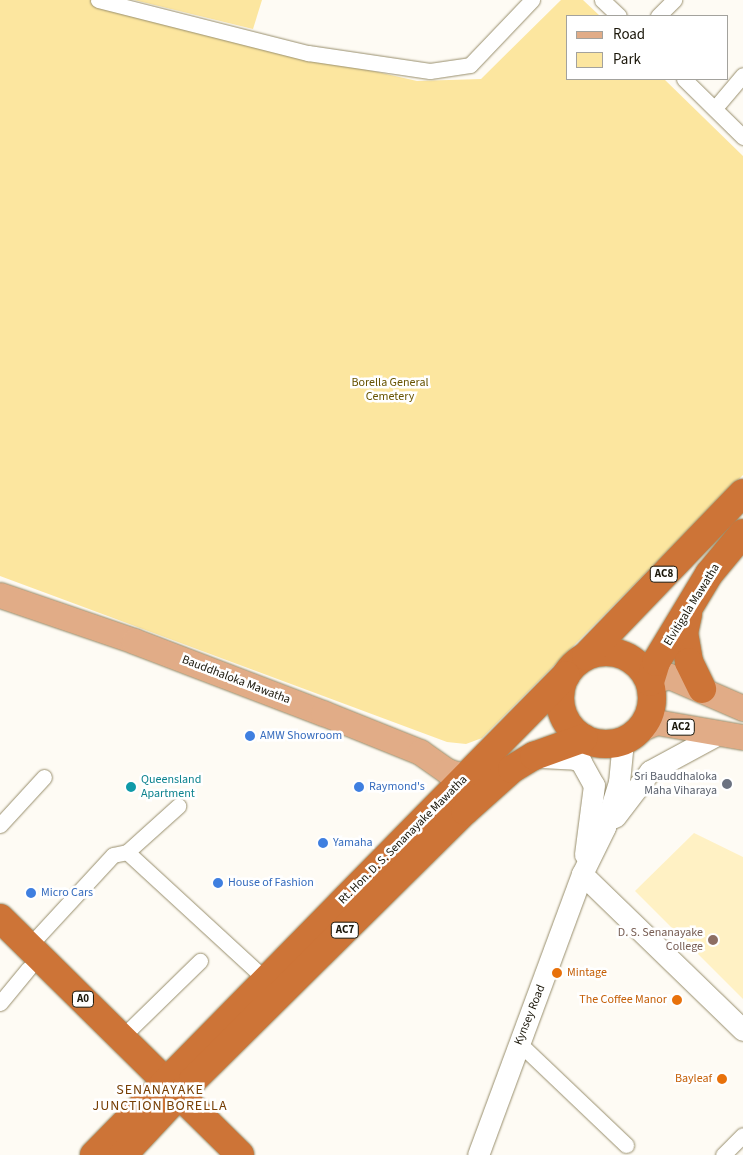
<!DOCTYPE html>
<html>
<head>
<meta charset="utf-8">
<style>
  body { margin:0 }
  #map { position:relative; width:743px; height:1155px; overflow:hidden; background:#fefbf4; font-family:"Source Sans 3",sans-serif }
  div>[style] { position:absolute }
  .built>* { inset:0; background:#fff1c4 }
  .green>* { inset:0; background:#fce69f }
  .roads { filter:drop-shadow(0 0 1px #988e6c) drop-shadow(0 0 1px #988e6c) }
  .street>* { height:15px; margin:-7.5px; padding:0 7.5px; transform-origin:7.5px; border-radius:7.5px; background:#fff }
  .secondary>* { height:21px; margin:-10.5px; padding:0 10.5px; transform-origin:10.5px; border-radius:10.5px; background:#fff }
  .primary>* { height:25px; margin:-12.5px; padding:0 12.5px; transform-origin:12.5px; border-radius:12.5px; background:#e1ac87 }
  .highway>* { height:28px; margin:-14px; padding:0 14px; transform-origin:14px; border-radius:14px; background:#cd7437 }
  .highway>.ring { margin:-14px; padding:0; box-sizing:content-box; background:none; border:28px solid #cd7437; border-radius:50% }
  .dots>* { width:14px; height:14px; translate:-50% -50%; box-sizing:border-box; border:2px solid #fff; border-radius:50% }
  span { translate:-50% -50%; white-space:nowrap; text-align:center; line-height:1.15; -webkit-text-stroke:5px #fff; paint-order:stroke }
  .shield-label span { padding:1px 4px; background:#fff; border:1px solid; border-radius:4px; -webkit-text-stroke-width:0 }
  .shield-label { font-size:11px; color:#1a1609; font-weight:700 }
  .park-label { font-size:12px; color:#675302 }
  .street-label { font-size:12px; color:#1a1609 }
  .shop-label { font-size:12px; color:#366cbe }
  .left { translate:0 -50%; text-align:left }
  .worship-label { font-size:12px; color:#5b616d }
  .right { translate:-100% -50%; text-align:right }
  .culture-label { font-size:12px; color:#0d838f }
  .education-label { font-size:12px; color:#785e54 }
  .food-label { font-size:12px; color:#c56008 }
  .neighbourhood-label { font-size:14px; color:#773f05; letter-spacing:1px }
  .legend { position:absolute; left:566px; top:15px; width:162px; height:65px; box-sizing:border-box; background:#fff; border:1px solid #a3a29d; margin:0; padding:6px 9px; list-style:none; font-size:15px; color:#1a1609 }
  .legend li { display:flex; align-items:center; gap:10px; height:25px }
  .legend b { width:25px; border:1px solid #a3a29d }
</style>
</head>
<body>
<div id="map">
  <div class="built">
    <i style="clip-path:polygon(694px 833px,743px 857px,743px 999px,635px 891px)"></i>
  </div>
  <div class="green">
    <i style="clip-path:polygon(0 0,114px 0,325px 60px,417px 81px,481px 79px,561px 0,583px 0,600px 16px,567px 16px,567px 79px,664px 79px,743px 156px,743px 475px,482px 738px,466px 744px,447px 742px,0 576px)"></i>
    <i style="clip-path:polygon(134px 0,262px 0,253px 29px)"></i>
  </div>
  <div class="roads">
    <div class="street">
      <i style="left:98px;top:0;width:217px;rotate:14.2deg"></i>
      <i style="left:308px;top:53px;width:123px;rotate:8.4deg"></i>
      <i style="left:430px;top:71px;width:40px;rotate:-8.5deg"></i>
      <i style="left:470px;top:65px;width:90px;rotate:-46.4deg"></i>
      <i style="left:602px;top:0;width:23px;rotate:43deg"></i>
      <i style="left:658px;top:16px;width:23px;rotate:-45deg"></i>
      <i style="left:684px;top:79px;width:83px;rotate:44.5deg"></i>
      <i style="left:715px;top:108px;width:43px;rotate:-49.7deg"></i>
      <i style="left:0;top:825px;width:65px;rotate:-47.5deg"></i>
      <i style="left:127px;top:852px;width:69px;rotate:-42deg"></i>
      <i style="left:29px;top:946px;width:124px;rotate:-47.3deg"></i>
      <i style="left:113px;top:855px;width:14px;rotate:-12deg"></i>
      <i style="left:127px;top:852px;width:188px;rotate:42.6deg"></i>
      <i style="left:0;top:1003px;width:44px;rotate:-50.5deg"></i>
      <i style="left:122px;top:1037px;width:109px;rotate:-44.3deg"></i>
      <i style="left:519px;top:1043px;width:148px;rotate:43.6deg"></i>
      <i style="left:723px;top:1155px;width:28px;rotate:-45deg"></i>
    </div>
    <div class="secondary">
      <i style="left:541px;top:757px;width:34px;rotate:3deg"></i>
      <i style="left:575px;top:759px;width:7px;rotate:27deg"></i>
      <i style="left:581px;top:762px;width:26px;rotate:61deg"></i>
      <i style="left:594px;top:785px;width:70px;rotate:97.4deg"></i>
      <i style="left:615px;top:817px;width:58px;rotate:-52.7deg"></i>
      <i style="left:650px;top:771px;width:82px;rotate:-28.4deg"></i>
      <i style="left:582px;top:874px;width:224px;rotate:44.1deg"></i>
      <i style="left:478px;top:1155px;width:300px;rotate:-69.7deg"></i>
      <i style="left:582px;top:874px;width:52px;rotate:-63.9deg"></i>
      <i style="left:605px;top:827px;width:47px;rotate:-72.7deg"></i>
      <i style="left:619px;top:782px;width:41px;rotate:-84.4deg"></i>
    </div>
    <div class="primary">
      <i style="left:0;top:595px;width:142px;rotate:18.9deg"></i>
      <i style="left:134px;top:641px;width:202px;rotate:20.9deg"></i>
      <i style="left:323px;top:713px;width:105px;rotate:21.9deg"></i>
      <i style="left:420px;top:752px;width:33px;rotate:35deg"></i>
      <i style="left:447px;top:771px;width:20px;rotate:18deg"></i>
      <i style="left:466px;top:777px;width:19px;rotate:-18deg"></i>
      <i style="left:650px;top:682px;width:20px;rotate:-18deg"></i>
      <i style="left:669px;top:676px;width:81px;rotate:23.4deg"></i>
      <i style="left:642px;top:728px;width:15px;rotate:-23deg"></i>
      <i style="left:656px;top:722px;width:88px;rotate:9.8deg"></i>
    </div>
    <div class="highway">
      <i style="left:688px;top:614px;width:19px;rotate:102deg"></i>
      <i style="left:684px;top:633px;width:29px;rotate:80deg"></i>
      <i style="left:689px;top:662px;width:30px;rotate:64deg"></i>
      <i class="ring" style="left:560px;top:652px;width:64px;height:64px"></i>
      <i style="left:586px;top:656px;width:226px;rotate:-46.1deg"></i>
      <i style="left:650px;top:682px;width:21px;rotate:-73deg"></i>
      <i style="left:656px;top:662px;width:103px;rotate:-58.9deg"></i>
      <i style="left:709px;top:574px;width:53px;rotate:-50.3deg"></i>
      <i style="left:0;top:918px;width:337px;rotate:44.6deg"></i>
      <i style="left:94px;top:1155px;width:673px;rotate:-45.48deg"></i>
      <i style="left:123px;top:1155px;width:103px;rotate:-47deg"></i>
      <i style="left:193px;top:1080px;width:383px;rotate:-44.7deg"></i>
      <i style="left:465px;top:811px;width:63px;rotate:-41.8deg"></i>
      <i style="left:512px;top:769px;width:26px;rotate:-31deg"></i>
      <i style="left:534px;top:756px;width:53px;rotate:-19.8deg"></i>
    </div>
  </div>
  <div class="dots">
    <i style="left:250px;top:736px;background:#3f7fe0"></i>
    <i style="left:727px;top:784px;background:#6b7280"></i>
    <i style="left:131px;top:787px;background:#0f9aa8"></i>
    <i style="left:359px;top:787px;background:#3f7fe0"></i>
    <i style="left:323px;top:843px;background:#3f7fe0"></i>
    <i style="left:218px;top:883px;background:#3f7fe0"></i>
    <i style="left:31px;top:893px;background:#3f7fe0"></i>
    <i style="left:713px;top:940px;background:#8d6e63"></i>
    <i style="left:557px;top:973px;background:#e8710a"></i>
    <i style="left:677px;top:1000px;background:#e8710a"></i>
    <i style="left:722px;top:1079px;background:#e8710a"></i>
  </div>
  <div class="shield-label">
    <span style="left:664px;top:574px">AC8</span>
    <span style="left:681px;top:727px">AC2</span>
    <span style="left:345px;top:930px">AC7</span>
    <span style="left:83px;top:999px">A0</span>
  </div>
  <div class="park-label">
    <span style="left:390px;top:390px">Borella General<br>Cemetery</span>
  </div>
  <div class="street-label">
    <span style="left:692px;top:605px;rotate:-58deg">Elvitigala Mawatha</span>
    <span style="left:236px;top:680px;rotate:21deg">Bauddhaloka Mawatha</span>
    <span style="left:403px;top:840px;rotate:-45deg">Rt. Hon. D. S. Senanayake Mawatha</span>
    <span style="left:530px;top:1015px;rotate:-68deg">Kynsey Road</span>
  </div>
  <div class="shop-label">
    <span class="left" style="left:260px;top:736px">AMW Showroom</span>
    <span class="left" style="left:369px;top:787px">Raymond's</span>
    <span class="left" style="left:333px;top:843px">Yamaha</span>
    <span class="left" style="left:228px;top:883px">House of Fashion</span>
    <span class="left" style="left:41px;top:893px">Micro Cars</span>
  </div>
  <div class="worship-label">
    <span class="right" style="left:717px;top:784px">Sri Bauddhaloka<br>Maha Viharaya</span>
  </div>
  <div class="culture-label">
    <span class="left" style="left:141px;top:787px">Queensland<br>Apartment</span>
  </div>
  <div class="education-label">
    <span class="right" style="left:703px;top:940px">D. S. Senanayake<br>College</span>
  </div>
  <div class="food-label">
    <span class="left" style="left:567px;top:973px">Mintage</span>
    <span class="right" style="left:667px;top:1000px">The Coffee Manor</span>
    <span class="right" style="left:712px;top:1079px">Bayleaf</span>
  </div>
  <div class="neighbourhood-label">
    <span style="left:160px;top:1098px">SENANAYAKE<br>JUNCTION BORELLA</span>
  </div>
  <ul class="legend">
  <li><b style="height:6px;background:#e1ac87"></b>Road</li>
  <li><b style="height:14px;background:#fce69f"></b>Park</li>
  </ul>
</div>
</body>
</html>
